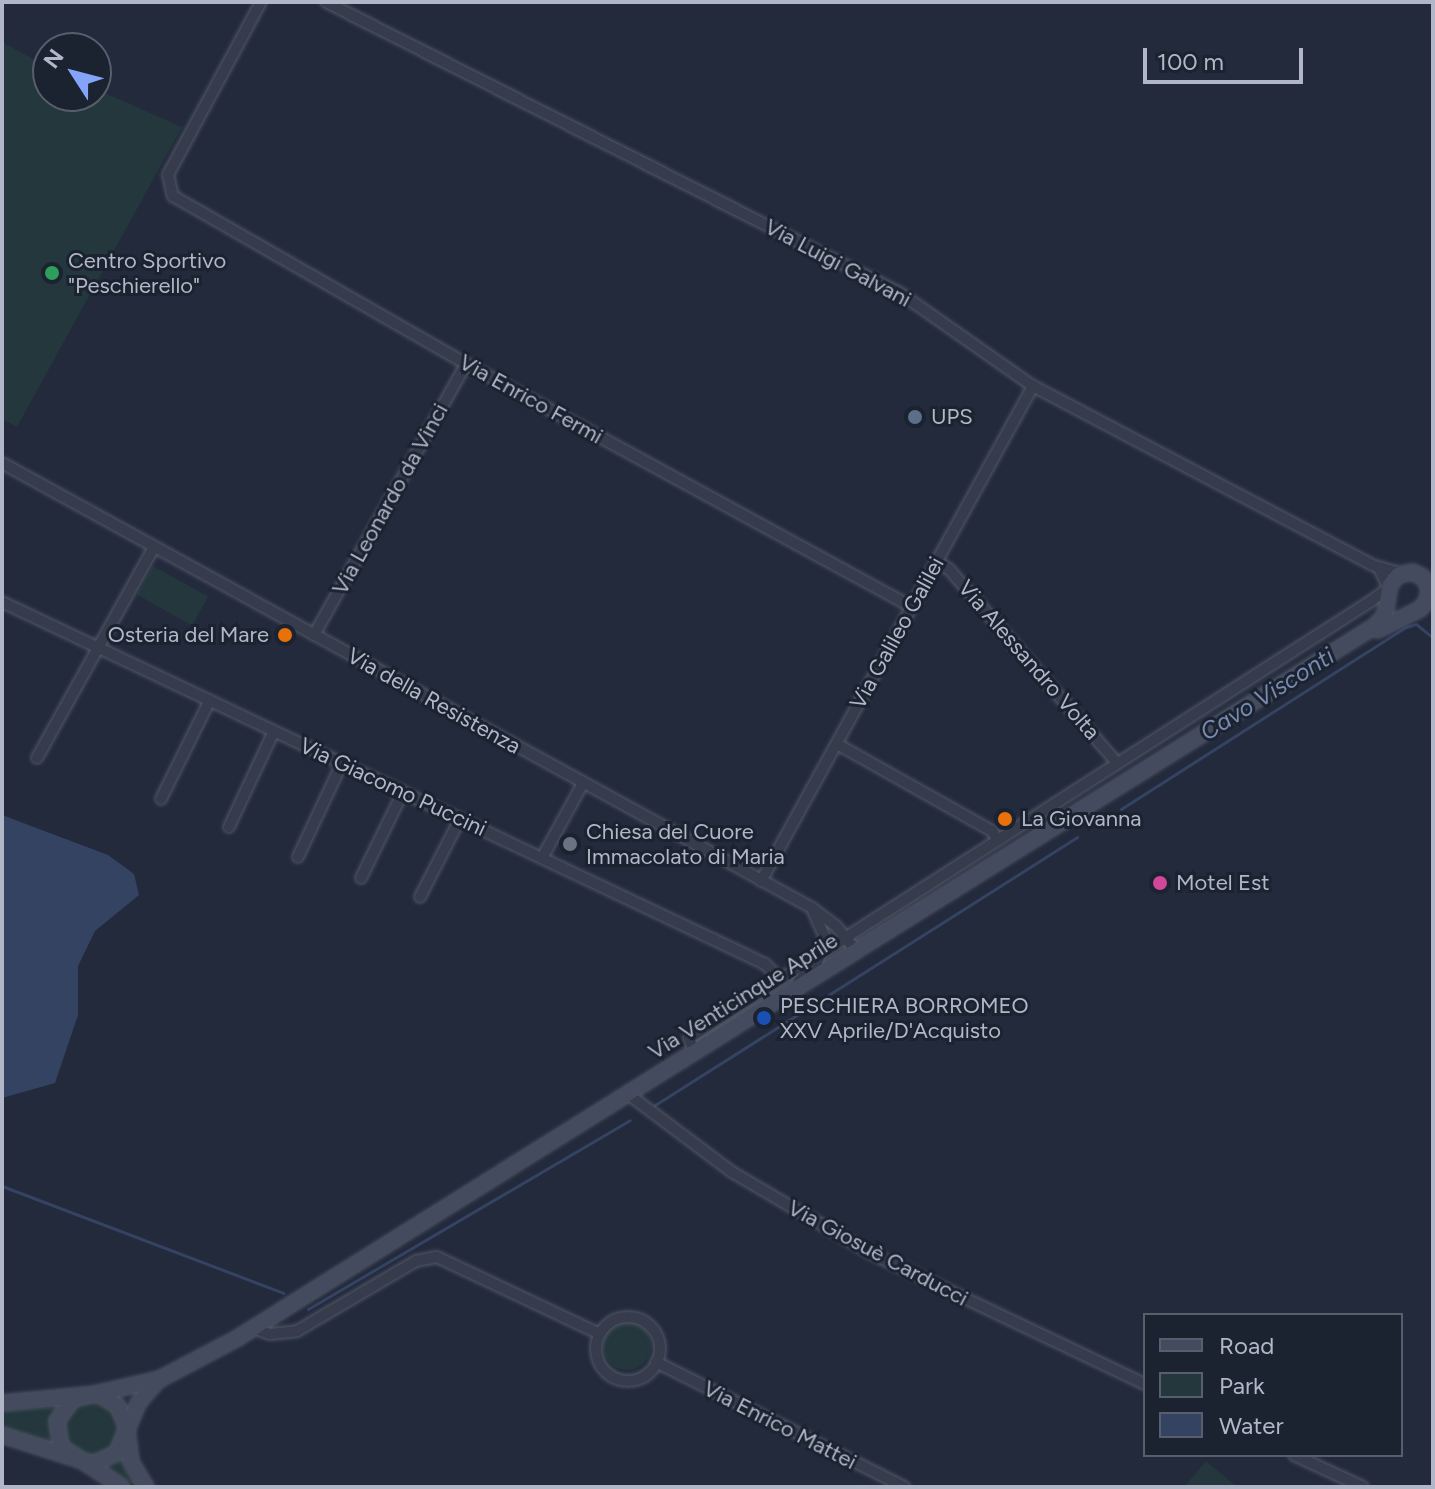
<!DOCTYPE html>
<html>
<head>
<meta charset="utf-8">
<style>
  body { margin:0 }
  #map { position:relative; width:1435px; height:1489px; overflow:hidden; background:#222a3c; font-family:Figtree,sans-serif }
  div>[style] { position:absolute }
  .green>* { inset:0; background:#24373d; transform-origin:0 0 }
  .round { border-radius:50% }
  .water>* { inset:0; background:#354363 }
  .stream>* { height:3px; margin:-1.5px; padding:0 1.5px; transform-origin:1.5px; border-radius:1.5px; background:#354363 }
  .roads { filter:drop-shadow(0 0 2px #515767) drop-shadow(0 0 2px #515767) }
  .street>* { height:10px; margin:-5px; padding:0 5px; transform-origin:5px; border-radius:5px; background:#363c4c }
  .street>.ring { margin:-5px; padding:0; box-sizing:content-box; background:none; border:10px solid #363c4c; border-radius:50% }
  .secondary>* { height:14px; margin:-7px; padding:0 7px; transform-origin:7px; border-radius:7px; background:#444b5f }
  .dots>* { width:22px; height:22px; translate:-50% -50%; box-sizing:border-box; border:4px solid #1b2230; border-radius:50% }
  span { translate:-50% -50%; white-space:nowrap; text-align:center; line-height:1.15; -webkit-text-stroke:6px #1b2230; paint-order:stroke }
  .poi-label { font-size:22px; color:#b1b7c7 }
  .left { translate:0 -50%; text-align:left }
  .right { translate:-100% -50%; text-align:right }
  .street-label { font-size:22px; color:#b1b7c7 }
  .water-label { font-size:24px; color:#788ab0; font-style:italic }
  .frame { position:absolute; inset:0; border:4px solid #b1b7c7; pointer-events:none }
  .legend { position:absolute; left:1143px; top:1313px; width:260px; height:144px; box-sizing:border-box; background:#1b2230; border:2px solid #575e6c; margin:0; padding:10px 14px; list-style:none; font-size:24px; color:#b1b7c7 }
  .legend li { display:flex; align-items:center; gap:16px; height:40px }
  .legend b { width:40px; border:2px solid #575e6c }
  .north { position:absolute; left:32px; top:32px; width:80px; height:80px; box-sizing:border-box; background:#1b2230; border:2px solid #575e6c; border-radius:50%; rotate:306deg; font-size:22px; font-weight:700; line-height:32px; text-align:center; color:#b1b7c7 }
  .north::after { content:''; display:block; margin:auto; width:28px; height:36px; background:#84a4f9; clip-path:polygon(50% 0,100% 100%,50% 72%,0 100%) }
  .scale { position:absolute; left:1143px; top:48px; width:160px; height:36px; box-sizing:border-box; border:4px solid #b1b7c7; border-top:0; padding-left:10px; font-size:24px; line-height:28px; white-space:nowrap; color:#b1b7c7; -webkit-text-stroke:6px #1b2230; paint-order:stroke }
</style>
</head>
<body>
<div id="map">
  <div class="green">
    <i style="clip-path:polygon(2px 42px,48px 67px,48px 96px,96px 96px,96px 89px,182px 127px,17px 427px,2px 419px)"></i>
    <i style="left:153px;top:566px;width:63px;height:33px;rotate:29deg"></i>
    <i style="clip-path:polygon(800px 971px,775px 993px,697px 1043px,695px 1039px)"></i>
    <i class="round" style="left:603px;top:1322px;width:48px;height:48px"></i>
    <i class="round" style="left:64px;top:1401px;width:56px;height:56px"></i>
    <i style="clip-path:polygon(57px 1407px,50px 1444px,2px 1430px,2px 1411px)"></i>
    <i style="clip-path:polygon(120px 1460px,130px 1477px,139px 1487px,107px 1469px)"></i>
    <i style="clip-path:polygon(1206px 1461px,1237px 1487px,1184px 1487px)"></i>
  </div>
  <div class="water">
    <i style="clip-path:polygon(2px 815px,108px 855px,134px 874px,139px 895px,95px 931px,78px 966px,78px 1015px,55px 1083px,2px 1098px)"></i>
  </div>
  <div class="stream">
    <i style="left:1121px;top:809px;width:338px;rotate:-32.6deg"></i>
    <i style="left:1406px;top:627px;width:10px;rotate:-17deg"></i>
    <i style="left:1416px;top:624px;width:22px;rotate:39deg"></i>
    <i style="left:655px;top:1105px;width:500px;rotate:-32.4deg"></i>
    <i style="left:2px;top:1186px;width:301px;rotate:20.8deg"></i>
    <i style="left:308px;top:1309px;width:373px;rotate:-30.4deg"></i>
  </div>
  <div class="roads">
    <div class="street">
      <i style="left:261px;top:2px;width:196px;rotate:118.3deg"></i>
      <i style="left:168px;top:175px;width:22px;rotate:77deg"></i>
      <i style="left:173px;top:196px;width:338px;rotate:29.8deg"></i>
      <i style="left:466px;top:364px;width:508px;rotate:28.58deg"></i>
      <i style="left:326px;top:2px;width:644px;rotate:26.88deg"></i>
      <i style="left:900px;top:293px;width:162px;rotate:35deg"></i>
      <i style="left:1033px;top:386px;width:383px;rotate:27.8deg"></i>
      <i style="left:1372px;top:565px;width:29px;rotate:16deg"></i>
      <i style="left:2px;top:463px;width:924px;rotate:28.78deg"></i>
      <i style="left:812px;top:908px;width:30px;rotate:37deg"></i>
      <i style="left:836px;top:926px;width:32px;rotate:51deg"></i>
      <i style="left:936px;top:562px;width:15px;rotate:28deg"></i>
      <i style="left:949px;top:569px;width:257px;rotate:49.1deg"></i>
      <i style="left:2px;top:602px;width:845px;rotate:25.38deg"></i>
      <i style="left:765px;top:964px;width:21px;rotate:45deg"></i>
      <i style="left:314px;top:635px;width:311px;rotate:-60.7deg"></i>
      <i style="left:837px;top:744px;width:178px;rotate:29.3deg"></i>
      <i style="left:992px;top:831px;width:11px;rotate:56deg"></i>
      <i style="left:37px;top:758px;width:241px;rotate:-61deg"></i>
      <i style="left:161px;top:799px;width:110px;rotate:-63.7deg"></i>
      <i style="left:229px;top:827px;width:106px;rotate:-64.9deg"></i>
      <i style="left:298px;top:857px;width:104px;rotate:-64.9deg"></i>
      <i style="left:542px;top:858px;width:85px;rotate:-61.3deg"></i>
      <i style="left:361px;top:878px;width:96px;rotate:-64deg"></i>
      <i style="left:761px;top:881px;width:565px;rotate:-61.21deg"></i>
      <i style="left:420px;top:897px;width:88px;rotate:-62.9deg"></i>
      <i style="left:798px;top:982px;width:25px;rotate:-43deg"></i>
      <i style="left:816px;top:965px;width:27px;rotate:-68deg"></i>
      <i style="left:826px;top:940px;width:32px;rotate:-114deg"></i>
      <i style="left:694px;top:1052px;width:15px;rotate:-110deg"></i>
      <i style="left:689px;top:1038px;width:810px;rotate:-32.65deg"></i>
      <i style="left:1371px;top:601px;width:22px;rotate:-36deg"></i>
      <i style="left:1389px;top:588px;width:22px;rotate:-117deg"></i>
      <i style="left:628px;top:1094px;width:130px;rotate:36.9deg"></i>
      <i style="left:732px;top:1172px;width:160px;rotate:30.4deg"></i>
      <i style="left:870px;top:1253px;width:305px;rotate:25.5deg"></i>
      <i class="ring" style="left:596px;top:1317px;width:54px;height:54px"></i>
      <i style="left:254px;top:1328px;width:17px;rotate:21deg"></i>
      <i style="left:270px;top:1334px;width:27px;rotate:-6deg"></i>
      <i style="left:297px;top:1331px;width:138px;rotate:-30.5deg"></i>
      <i style="left:416px;top:1261px;width:21px;rotate:-11deg"></i>
      <i style="left:437px;top:1257px;width:180px;rotate:25.3deg"></i>
      <i style="left:656px;top:1362px;width:278px;rotate:26.7deg"></i>
      <i style="left:1294px;top:1455px;width:76px;rotate:24.9deg"></i>
    </div>
    <div class="secondary">
      <i style="left:1378px;top:630px;width:47px;rotate:-26.6deg"></i>
      <i style="left:1420px;top:609px;width:15px;rotate:-48deg"></i>
      <i style="left:2px;top:1403px;width:96px;rotate:-5.4deg"></i>
      <i style="left:98px;top:1394px;width:23px;rotate:31deg"></i>
      <i style="left:118px;top:1406px;width:24px;rotate:68deg"></i>
      <i style="left:127px;top:1428px;width:27px;rotate:112deg"></i>
      <i style="left:117px;top:1453px;width:26px;rotate:155deg"></i>
      <i style="left:93px;top:1464px;width:96px;rotate:-162.3deg"></i>
      <i style="left:122px;top:1487px;width:73px;rotate:-146.7deg"></i>
      <i style="left:61px;top:1447px;width:26px;rotate:-99deg"></i>
      <i style="left:57px;top:1421px;width:27px;rotate:-54deg"></i>
      <i style="left:73px;top:1399px;width:89px;rotate:-12.9deg"></i>
      <i style="left:160px;top:1379px;width:86px;rotate:-27.8deg"></i>
      <i style="left:236px;top:1339px;width:1344px;rotate:-32.05deg"></i>
      <i style="left:1375px;top:626px;width:15px;rotate:-48deg"></i>
      <i style="left:1385px;top:615px;width:30px;rotate:-81deg"></i>
      <i style="left:1390px;top:585px;width:13px;rotate:-51deg"></i>
      <i style="left:1398px;top:575px;width:14px;rotate:-12deg"></i>
      <i style="left:1412px;top:572px;width:12px;rotate:24deg"></i>
      <i style="left:1423px;top:577px;width:13px;rotate:61deg"></i>
      <i style="left:1429px;top:588px;width:14px;rotate:98deg"></i>
      <i style="left:146px;top:1487px;width:29px;rotate:-121deg"></i>
      <i style="left:131px;top:1462px;width:32px;rotate:-97deg"></i>
      <i style="left:127px;top:1430px;width:30px;rotate:-67deg"></i>
      <i style="left:139px;top:1402px;width:30px;rotate:-49deg"></i>
    </div>
  </div>
  <div class="dots">
    <i style="left:52px;top:273px;background:#2e9e5b"></i>
    <i style="left:915px;top:417px;background:#5c6f8a"></i>
    <i style="left:285px;top:635px;background:#e8710a"></i>
    <i style="left:1005px;top:819px;background:#e8710a"></i>
    <i style="left:570px;top:844px;background:#6b7280"></i>
    <i style="left:1160px;top:883px;background:#d1479c"></i>
    <i style="left:764px;top:1018px;background:#1a4fb4"></i>
  </div>
  <div class="poi-label">
    <span class="left" style="left:68px;top:273px">Centro Sportivo<br>"Peschierello"</span>
    <span class="left" style="left:931px;top:417px">UPS</span>
    <span class="right" style="left:269px;top:635px">Osteria del Mare</span>
    <span class="left" style="left:1021px;top:819px">La Giovanna</span>
    <span class="left" style="left:586px;top:844px">Chiesa del Cuore<br>Immacolato di Maria</span>
    <span class="left" style="left:1176px;top:883px">Motel Est</span>
    <span class="left" style="left:780px;top:1018px">PESCHIERA BORROMEO<br>XXV Aprile/D'Acquisto</span>
  </div>
  <div class="street-label">
    <span style="left:838px;top:263px;rotate:28deg">Via Luigi Galvani</span>
    <span style="left:531px;top:399px;rotate:29deg">Via Enrico Fermi</span>
    <span style="left:390px;top:499px;rotate:-61deg">Via Leonardo da Vinci</span>
    <span style="left:897px;top:633px;rotate:-61deg">Via Galileo Galilei</span>
    <span style="left:1029px;top:660px;rotate:49deg">Via Alessandro Volta</span>
    <span style="left:434px;top:701px;rotate:29deg">Via della Resistenza</span>
    <span style="left:393px;top:787px;rotate:25deg">Via Giacomo Puccini</span>
    <span style="left:743px;top:996px;rotate:-32deg">Via Venticinque Aprile</span>
    <span style="left:878px;top:1253px;rotate:28deg">Via Giosuè Carducci</span>
    <span style="left:780px;top:1425px;rotate:27deg">Via Enrico Mattei</span>
  </div>
  <div class="water-label">
    <span style="left:1267px;top:694px;rotate:-32deg">Cavo Visconti</span>
  </div>
  <div class="frame"></div>
  <ul class="legend">
  <li><b style="height:10px;background:#444b5f"></b>Road</li>
  <li><b style="height:22px;background:#24373d"></b>Park</li>
  <li><b style="height:22px;background:#354363"></b>Water</li>
  </ul>
  <div class="north">N</div>
  <div class="scale">100 m</div>
</div>
</body>
</html>
